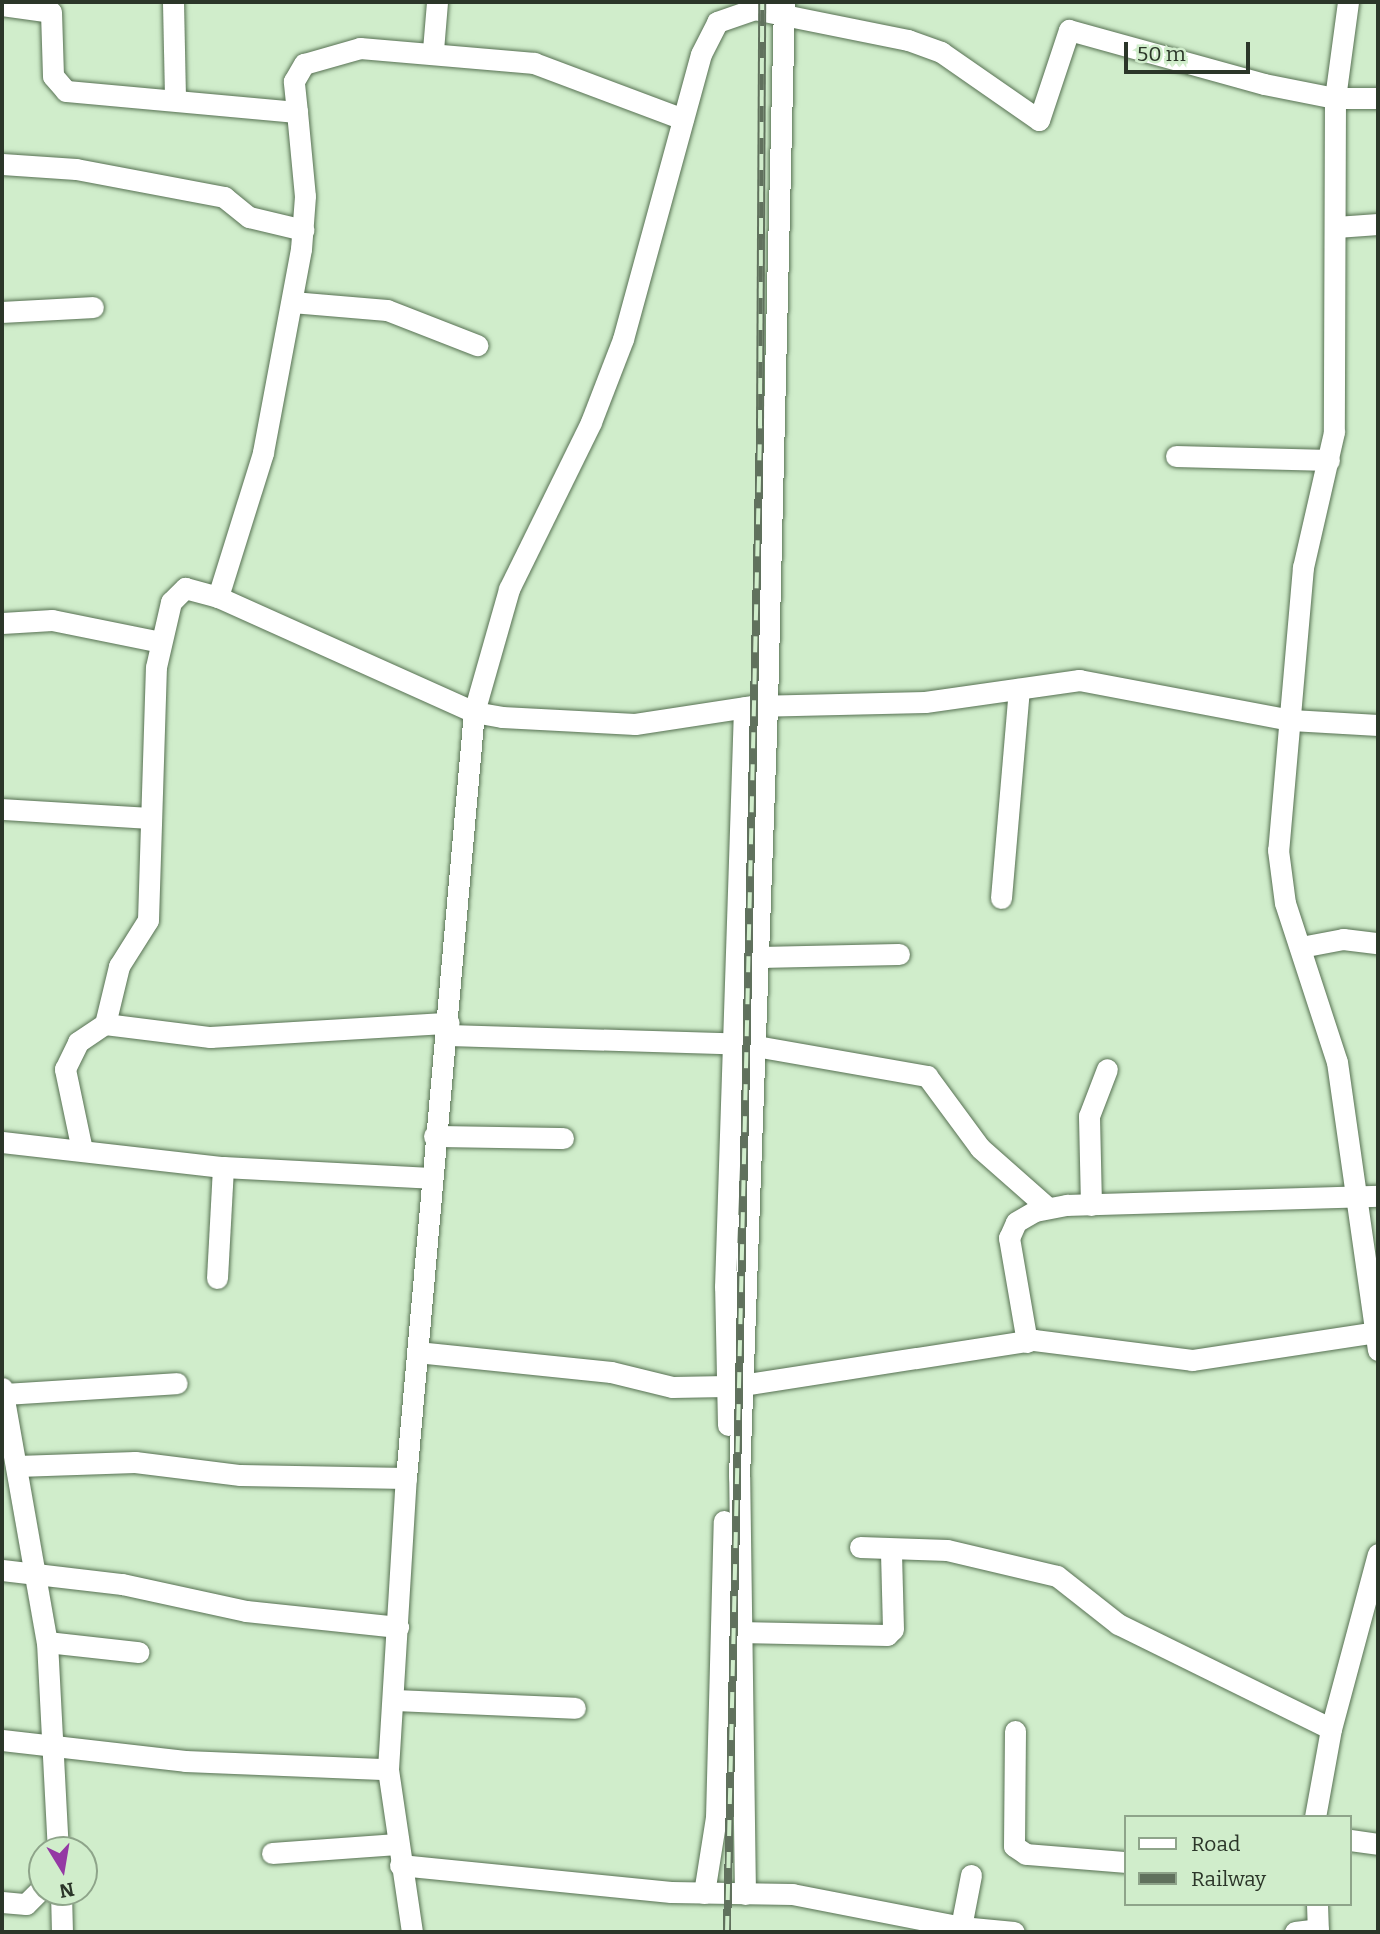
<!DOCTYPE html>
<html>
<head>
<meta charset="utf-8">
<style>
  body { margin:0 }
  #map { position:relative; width:1380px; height:1934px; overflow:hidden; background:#d0edcb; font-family:Bitter,serif }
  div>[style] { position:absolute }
  .roads { filter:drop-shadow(0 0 2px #577153) drop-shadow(0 0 2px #577153) }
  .minor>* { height:21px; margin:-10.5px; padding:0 10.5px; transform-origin:10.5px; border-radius:10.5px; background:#fff }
  .rail>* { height:8px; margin-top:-4px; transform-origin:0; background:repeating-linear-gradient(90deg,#d0edcb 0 16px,#60715d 0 32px); box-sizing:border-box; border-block:2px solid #60715d }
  span { translate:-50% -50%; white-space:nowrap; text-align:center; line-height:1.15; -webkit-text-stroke:5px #d0edcb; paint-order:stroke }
  .frame { position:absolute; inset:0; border:4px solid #2b3629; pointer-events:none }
  .legend { position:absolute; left:1124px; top:1815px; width:228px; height:91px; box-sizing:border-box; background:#d0edcb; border:2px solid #8ea48a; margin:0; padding:9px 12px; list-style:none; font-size:21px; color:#2b3629 }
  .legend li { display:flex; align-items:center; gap:14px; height:35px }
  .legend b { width:35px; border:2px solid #8ea48a }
  .north { position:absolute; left:28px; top:1836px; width:70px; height:70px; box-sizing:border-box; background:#d0edcb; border:2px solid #8ea48a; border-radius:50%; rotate:169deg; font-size:19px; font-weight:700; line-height:28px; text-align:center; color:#2b3629 }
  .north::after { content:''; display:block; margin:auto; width:24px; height:32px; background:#9439a4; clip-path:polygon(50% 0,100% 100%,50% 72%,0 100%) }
  .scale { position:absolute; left:1124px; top:42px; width:126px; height:32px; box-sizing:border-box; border:4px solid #2b3629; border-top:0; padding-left:9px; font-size:21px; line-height:24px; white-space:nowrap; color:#2b3629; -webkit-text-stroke:5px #d0edcb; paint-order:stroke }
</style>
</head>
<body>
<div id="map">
  <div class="roads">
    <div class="minor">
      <i style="left:173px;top:2px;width:97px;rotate:88.8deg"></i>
      <i style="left:1348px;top:2px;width:97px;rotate:97.7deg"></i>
      <i style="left:1335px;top:98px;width:334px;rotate:90.2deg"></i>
      <i style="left:1334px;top:432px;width:139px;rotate:102.9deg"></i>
      <i style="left:1303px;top:567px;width:284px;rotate:95deg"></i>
      <i style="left:1278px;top:850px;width:53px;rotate:82.5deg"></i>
      <i style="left:1285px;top:903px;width:167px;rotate:71.9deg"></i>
      <i style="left:1337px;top:1062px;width:291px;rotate:81.9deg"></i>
      <i style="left:2px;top:5px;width:49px;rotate:8.1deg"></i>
      <i style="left:51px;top:12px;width:64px;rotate:88.2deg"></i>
      <i style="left:53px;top:76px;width:20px;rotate:49deg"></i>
      <i style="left:66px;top:91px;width:232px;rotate:5.2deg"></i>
      <i style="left:297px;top:112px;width:84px;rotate:84.6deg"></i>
      <i style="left:305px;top:196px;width:53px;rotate:94.3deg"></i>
      <i style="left:301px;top:249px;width:208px;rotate:100.6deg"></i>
      <i style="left:263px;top:453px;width:151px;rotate:107.4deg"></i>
      <i style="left:433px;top:50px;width:48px;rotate:-85.2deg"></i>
      <i style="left:297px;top:112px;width:31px;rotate:-96deg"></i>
      <i style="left:294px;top:81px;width:20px;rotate:-60deg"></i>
      <i style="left:304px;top:64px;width:58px;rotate:-15.9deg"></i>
      <i style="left:360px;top:48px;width:175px;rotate:4.9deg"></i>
      <i style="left:534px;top:63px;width:159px;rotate:20.6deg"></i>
      <i style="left:2px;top:164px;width:74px;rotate:3.9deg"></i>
      <i style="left:76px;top:169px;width:151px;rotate:10.7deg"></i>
      <i style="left:224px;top:197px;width:32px;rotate:39deg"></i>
      <i style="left:249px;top:217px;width:56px;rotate:13.5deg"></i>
      <i style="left:1336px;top:227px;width:42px;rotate:-4.1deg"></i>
      <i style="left:292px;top:302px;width:95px;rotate:4.8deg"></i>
      <i style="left:387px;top:310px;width:97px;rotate:21.3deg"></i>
      <i style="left:2px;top:312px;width:91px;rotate:-3.1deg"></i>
      <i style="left:1176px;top:456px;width:153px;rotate:1.5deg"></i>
      <i style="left:2px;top:623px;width:50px;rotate:-3.4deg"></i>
      <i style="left:52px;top:620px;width:111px;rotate:11.4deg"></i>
      <i style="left:2px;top:809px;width:146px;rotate:3.5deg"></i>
      <i style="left:1001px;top:898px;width:210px;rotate:-85.1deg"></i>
      <i style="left:1301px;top:947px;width:43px;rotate:-10.8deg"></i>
      <i style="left:1343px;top:939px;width:35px;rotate:7deg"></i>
      <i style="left:758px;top:957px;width:141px;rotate:-1.2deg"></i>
      <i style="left:105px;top:1024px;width:106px;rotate:7.1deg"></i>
      <i style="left:210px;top:1037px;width:239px;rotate:-3.4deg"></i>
      <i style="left:448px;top:1035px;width:296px;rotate:1.7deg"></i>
      <i style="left:744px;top:1044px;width:186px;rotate:9.9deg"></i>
      <i style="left:927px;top:1076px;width:89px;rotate:53.6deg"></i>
      <i style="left:980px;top:1148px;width:89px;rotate:41.4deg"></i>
      <i style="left:434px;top:1136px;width:129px;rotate:0.9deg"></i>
      <i style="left:2px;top:1142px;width:222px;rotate:6.5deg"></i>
      <i style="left:223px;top:1167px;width:208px;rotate:3deg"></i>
      <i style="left:82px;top:1150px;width:83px;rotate:-101.9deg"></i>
      <i style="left:65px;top:1069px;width:30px;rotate:-64deg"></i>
      <i style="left:78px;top:1042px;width:32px;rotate:-34deg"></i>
      <i style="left:105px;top:1024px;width:60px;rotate:-76.4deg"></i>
      <i style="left:119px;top:966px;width:54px;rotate:-57.8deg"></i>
      <i style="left:148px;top:920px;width:253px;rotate:-88.2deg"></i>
      <i style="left:156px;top:667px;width:67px;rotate:-77deg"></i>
      <i style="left:171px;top:602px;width:20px;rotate:-45deg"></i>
      <i style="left:185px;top:588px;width:34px;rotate:15deg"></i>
      <i style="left:218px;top:597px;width:281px;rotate:24.2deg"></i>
      <i style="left:474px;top:712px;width:28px;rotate:10deg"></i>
      <i style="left:502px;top:717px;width:133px;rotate:3deg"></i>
      <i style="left:635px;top:724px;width:119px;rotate:-8.7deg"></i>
      <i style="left:753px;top:706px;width:172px;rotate:-1.3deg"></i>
      <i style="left:925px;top:702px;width:156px;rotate:-8.1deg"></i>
      <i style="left:1079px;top:680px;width:216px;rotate:10.7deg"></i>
      <i style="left:1291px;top:720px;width:87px;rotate:3.3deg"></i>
      <i style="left:1091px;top:1205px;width:89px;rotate:-91.3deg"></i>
      <i style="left:1089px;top:1116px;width:50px;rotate:-69deg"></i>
      <i style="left:217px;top:1278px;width:111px;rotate:-86.9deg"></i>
      <i style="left:1027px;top:1342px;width:106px;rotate:-99.8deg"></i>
      <i style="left:1009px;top:1238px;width:17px;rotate:-66deg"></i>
      <i style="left:1016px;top:1222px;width:22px;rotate:-30deg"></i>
      <i style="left:1035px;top:1211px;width:33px;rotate:-11deg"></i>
      <i style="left:1067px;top:1205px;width:311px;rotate:-1.7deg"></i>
      <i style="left:417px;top:1352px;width:195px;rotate:5.9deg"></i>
      <i style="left:611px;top:1372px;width:63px;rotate:13.8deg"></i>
      <i style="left:672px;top:1387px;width:55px;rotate:-1deg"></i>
      <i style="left:742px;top:1385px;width:295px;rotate:-8.8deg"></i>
      <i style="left:1034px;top:1340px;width:159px;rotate:7.2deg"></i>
      <i style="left:1192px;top:1360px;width:187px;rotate:-8.6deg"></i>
      <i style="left:2px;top:1388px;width:258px;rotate:80deg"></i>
      <i style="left:47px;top:1642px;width:208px;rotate:87deg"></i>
      <i style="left:3px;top:1394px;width:174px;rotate:-3.6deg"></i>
      <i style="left:728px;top:1425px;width:138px;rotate:-91.2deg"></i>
      <i style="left:725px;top:1287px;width:580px;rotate:-88.12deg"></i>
      <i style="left:17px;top:1466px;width:118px;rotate:-1.9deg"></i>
      <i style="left:135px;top:1462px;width:106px;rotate:7.1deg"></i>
      <i style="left:240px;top:1475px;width:166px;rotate:1deg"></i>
      <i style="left:860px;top:1547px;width:87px;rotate:2deg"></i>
      <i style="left:947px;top:1550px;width:113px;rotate:13.3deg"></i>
      <i style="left:1057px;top:1576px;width:78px;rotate:38.2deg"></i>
      <i style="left:1118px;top:1624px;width:237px;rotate:26.2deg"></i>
      <i style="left:2px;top:1570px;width:121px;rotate:6.7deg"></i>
      <i style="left:122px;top:1584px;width:127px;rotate:12.3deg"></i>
      <i style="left:246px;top:1611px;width:153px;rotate:6deg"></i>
      <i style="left:738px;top:1632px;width:149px;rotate:1.2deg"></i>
      <i style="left:887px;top:1635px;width:8px;rotate:-45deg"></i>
      <i style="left:893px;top:1629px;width:79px;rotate:-91.5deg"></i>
      <i style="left:47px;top:1642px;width:92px;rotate:6.3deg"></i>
      <i style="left:394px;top:1700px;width:181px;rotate:2.5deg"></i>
      <i style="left:1015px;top:1731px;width:115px;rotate:90.5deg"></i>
      <i style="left:1014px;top:1846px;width:14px;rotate:34deg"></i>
      <i style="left:1026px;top:1854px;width:100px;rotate:4.6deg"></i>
      <i style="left:2px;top:1740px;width:184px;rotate:6.5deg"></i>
      <i style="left:185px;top:1761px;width:203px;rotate:2.3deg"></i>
      <i style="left:1315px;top:1817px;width:89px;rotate:-79.7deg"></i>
      <i style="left:1331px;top:1729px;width:181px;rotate:-75deg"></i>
      <i style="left:1350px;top:1840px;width:28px;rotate:8deg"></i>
      <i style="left:272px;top:1853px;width:125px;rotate:-4.1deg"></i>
      <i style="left:400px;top:1865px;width:272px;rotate:5.7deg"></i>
      <i style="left:671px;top:1892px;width:121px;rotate:0.9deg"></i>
      <i style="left:792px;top:1894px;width:172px;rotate:11deg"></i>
      <i style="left:961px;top:1927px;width:5px;rotate:112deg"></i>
      <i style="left:971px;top:1875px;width:53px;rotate:100.9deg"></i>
      <i style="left:961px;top:1927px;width:53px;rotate:5.4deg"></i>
      <i style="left:61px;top:1892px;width:40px;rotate:88.6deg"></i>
      <i style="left:704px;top:1893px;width:77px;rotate:-81deg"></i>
      <i style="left:716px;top:1817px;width:296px;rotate:-88.5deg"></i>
      <i style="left:745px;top:1894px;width:417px;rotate:-90.8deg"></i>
      <i style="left:739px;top:1477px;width:773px;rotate:-87.92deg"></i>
      <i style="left:767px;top:705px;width:703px;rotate:-88.61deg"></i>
      <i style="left:2px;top:1902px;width:24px;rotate:5deg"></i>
      <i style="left:26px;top:1904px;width:23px;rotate:-45deg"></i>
      <i style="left:1317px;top:1904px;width:28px;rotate:88deg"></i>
      <i style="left:412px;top:1932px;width:165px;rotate:-98.4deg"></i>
      <i style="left:388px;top:1769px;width:292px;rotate:-86.5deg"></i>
      <i style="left:406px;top:1478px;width:769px;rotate:-84.93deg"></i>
      <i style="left:474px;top:712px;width:128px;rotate:-74.1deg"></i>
      <i style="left:509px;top:589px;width:186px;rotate:-63.8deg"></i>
      <i style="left:591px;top:422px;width:89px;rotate:-68.9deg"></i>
      <i style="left:623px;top:339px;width:295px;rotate:-74.7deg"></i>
      <i style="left:701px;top:54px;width:36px;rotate:-63deg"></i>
      <i style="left:717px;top:22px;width:39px;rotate:-19deg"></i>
      <i style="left:754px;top:9px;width:157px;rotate:11.4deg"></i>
      <i style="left:908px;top:40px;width:35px;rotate:20deg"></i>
      <i style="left:941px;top:52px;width:119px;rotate:34.8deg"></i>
      <i style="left:1039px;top:120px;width:95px;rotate:-71.6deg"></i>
      <i style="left:1069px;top:30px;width:202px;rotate:15.5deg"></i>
      <i style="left:1264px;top:84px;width:72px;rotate:11.2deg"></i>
      <i style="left:1335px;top:98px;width:43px"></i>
      <i style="left:1295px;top:1932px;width:23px;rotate:-7deg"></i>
    </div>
  </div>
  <div class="rail">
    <i style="left:727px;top:1932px;width:1506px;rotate:-88.74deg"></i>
    <i style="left:760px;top:426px;width:424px;rotate:-89.7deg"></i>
  </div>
  <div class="frame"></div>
  <ul class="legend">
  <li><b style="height:9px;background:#fff"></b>Road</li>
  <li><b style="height:9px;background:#60715d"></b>Railway</li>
  </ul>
  <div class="north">N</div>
  <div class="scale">50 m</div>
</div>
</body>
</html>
